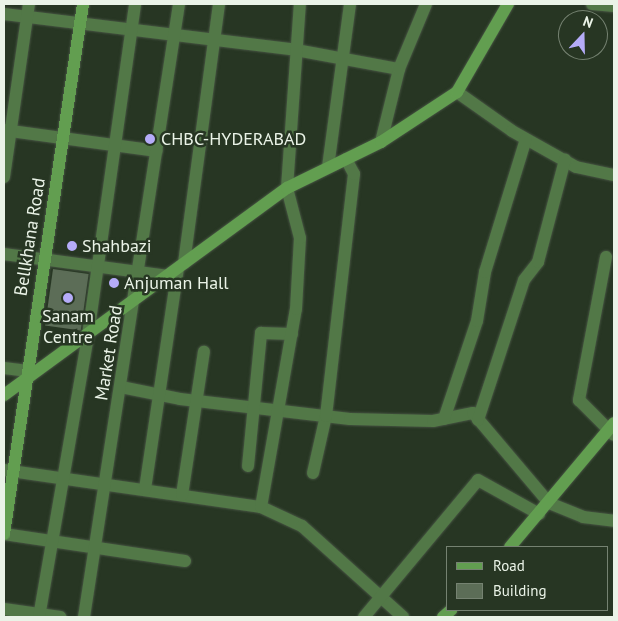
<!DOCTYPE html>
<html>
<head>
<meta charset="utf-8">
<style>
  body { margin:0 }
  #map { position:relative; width:618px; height:621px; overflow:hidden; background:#273623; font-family:"PT Sans",sans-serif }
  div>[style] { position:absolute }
  .building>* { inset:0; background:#5c6d57; transform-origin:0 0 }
  .roads { filter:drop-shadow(0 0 1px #465442) drop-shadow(0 0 1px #465442) }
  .street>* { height:12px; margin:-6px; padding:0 6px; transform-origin:6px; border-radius:6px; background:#527847 }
  .secondary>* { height:12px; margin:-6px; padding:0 6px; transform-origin:6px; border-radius:6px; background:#629e50 }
  .dots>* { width:14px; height:14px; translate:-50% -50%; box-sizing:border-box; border:2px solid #273623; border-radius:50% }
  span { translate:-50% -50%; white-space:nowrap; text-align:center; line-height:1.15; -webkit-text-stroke:5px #273623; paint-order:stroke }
  .poi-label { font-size:18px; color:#eaf3e7 }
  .left { translate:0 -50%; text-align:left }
  .street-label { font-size:18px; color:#eaf3e7 }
  .frame { position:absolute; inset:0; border:5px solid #eaf3e7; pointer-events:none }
  .legend { position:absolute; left:446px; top:546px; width:162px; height:65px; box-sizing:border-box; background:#273623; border:1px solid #758271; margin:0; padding:6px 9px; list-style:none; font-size:15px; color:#eaf3e7 }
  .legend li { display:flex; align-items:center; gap:10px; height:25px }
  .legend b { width:25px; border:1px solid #758271 }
  .north { position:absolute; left:558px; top:10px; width:50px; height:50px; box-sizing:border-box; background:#273623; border:1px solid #758271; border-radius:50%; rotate:21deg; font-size:14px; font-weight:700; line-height:20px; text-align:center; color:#eaf3e7 }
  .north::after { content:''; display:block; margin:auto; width:18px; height:22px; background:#b5acf8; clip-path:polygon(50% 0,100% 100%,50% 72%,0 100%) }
</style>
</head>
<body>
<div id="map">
  <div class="building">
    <i style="left:53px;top:269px;width:36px;height:57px;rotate:8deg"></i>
  </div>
  <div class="roads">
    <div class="street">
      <i style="left:592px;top:4px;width:22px;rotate:5deg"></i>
      <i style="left:4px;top:14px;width:294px;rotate:7deg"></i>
      <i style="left:296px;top:50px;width:105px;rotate:10.5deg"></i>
      <i style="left:457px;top:92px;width:67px;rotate:35.3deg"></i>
      <i style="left:512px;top:131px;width:73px;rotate:29.4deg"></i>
      <i style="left:576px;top:167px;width:39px;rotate:12deg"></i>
      <i style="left:4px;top:130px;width:154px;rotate:7.8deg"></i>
      <i style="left:381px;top:142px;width:75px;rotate:-76.1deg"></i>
      <i style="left:399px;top:69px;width:70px;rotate:-67.4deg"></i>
      <i style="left:328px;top:167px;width:164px;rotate:-82.3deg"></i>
      <i style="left:4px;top:177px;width:175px;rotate:-81.8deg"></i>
      <i style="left:4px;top:254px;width:165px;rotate:7.6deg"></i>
      <i style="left:606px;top:257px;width:146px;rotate:100.7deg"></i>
      <i style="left:579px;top:400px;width:49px;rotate:45deg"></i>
      <i style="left:184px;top:263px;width:261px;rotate:-82.3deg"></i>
      <i style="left:4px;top:368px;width:24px;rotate:7deg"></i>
      <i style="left:121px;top:387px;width:60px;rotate:11.5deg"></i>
      <i style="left:180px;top:399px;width:171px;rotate:6.7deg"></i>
      <i style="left:350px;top:419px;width:83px;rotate:1.4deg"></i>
      <i style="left:433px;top:421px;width:41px;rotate:-11.3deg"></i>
      <i style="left:473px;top:413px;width:118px;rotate:49.8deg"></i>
      <i style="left:549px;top:503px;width:37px;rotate:22deg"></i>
      <i style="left:583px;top:517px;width:31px;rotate:7deg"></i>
      <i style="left:444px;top:419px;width:103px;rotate:-71.4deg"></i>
      <i style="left:477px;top:321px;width:50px;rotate:-80.7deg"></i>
      <i style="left:485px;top:272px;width:139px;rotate:-72.9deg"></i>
      <i style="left:478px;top:420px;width:147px;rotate:-71.8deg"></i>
      <i style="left:524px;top:280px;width:23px;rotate:-52deg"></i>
      <i style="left:538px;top:262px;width:106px;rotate:-75.2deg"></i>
      <i style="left:248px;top:466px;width:134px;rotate:-84.4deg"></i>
      <i style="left:261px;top:333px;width:31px;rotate:2deg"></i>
      <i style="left:4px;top:470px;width:260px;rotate:8.2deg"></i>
      <i style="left:261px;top:507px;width:45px;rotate:24.9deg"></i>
      <i style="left:302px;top:526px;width:136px;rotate:42deg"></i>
      <i style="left:313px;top:473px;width:58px;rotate:-77.2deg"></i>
      <i style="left:326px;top:416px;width:244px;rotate:-83.4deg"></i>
      <i style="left:354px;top:174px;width:17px;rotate:-118deg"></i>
      <i style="left:145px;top:489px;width:223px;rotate:-81.5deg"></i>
      <i style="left:182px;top:495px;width:145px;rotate:-81.3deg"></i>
      <i style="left:261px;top:507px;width:201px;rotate:-80deg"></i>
      <i style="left:296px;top:309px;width:71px;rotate:-86.8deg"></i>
      <i style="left:300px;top:238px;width:52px;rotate:-104.6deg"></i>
      <i style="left:287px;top:188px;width:184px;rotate:-86deg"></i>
      <i style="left:4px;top:534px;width:183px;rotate:8.5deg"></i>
      <i style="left:4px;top:609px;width:57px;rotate:8.1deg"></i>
      <i style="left:39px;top:617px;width:286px;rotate:-80.1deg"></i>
      <i style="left:88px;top:335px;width:334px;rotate:-81.9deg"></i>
      <i style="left:84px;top:617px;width:620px;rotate:-81.19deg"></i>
      <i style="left:364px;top:617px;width:178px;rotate:-50.2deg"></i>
      <i style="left:478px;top:480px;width:70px;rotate:29.1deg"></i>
    </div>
    <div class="secondary">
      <i style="left:4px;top:395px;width:351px;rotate:-36.2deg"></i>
      <i style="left:287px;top:188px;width:105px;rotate:-26.1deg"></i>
      <i style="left:381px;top:142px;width:91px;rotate:-33.3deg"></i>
      <i style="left:457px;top:92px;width:102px;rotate:-59.9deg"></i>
      <i style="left:4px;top:534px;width:536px;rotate:-81.52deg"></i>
      <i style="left:510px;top:547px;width:162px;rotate:-50deg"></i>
      <i style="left:443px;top:617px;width:11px;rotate:-41deg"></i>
    </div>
  </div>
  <div class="dots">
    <i style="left:150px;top:139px;background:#b5acf8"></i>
    <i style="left:72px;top:246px;background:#b5acf8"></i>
    <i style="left:114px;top:283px;background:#b5acf8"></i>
    <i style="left:68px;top:298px;background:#b5acf8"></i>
  </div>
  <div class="poi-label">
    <span class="left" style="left:161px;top:139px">CHBC-HYDERABAD</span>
    <span class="left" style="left:82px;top:246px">Shahbazi</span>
    <span class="left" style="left:124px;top:283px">Anjuman Hall</span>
    <span style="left:68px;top:327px">Sanam<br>Centre</span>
  </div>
  <div class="street-label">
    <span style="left:30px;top:237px;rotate:-81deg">Bellkhana Road</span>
    <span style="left:109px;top:353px;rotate:-81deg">Market Road</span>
  </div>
  <div class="frame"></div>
  <ul class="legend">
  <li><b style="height:6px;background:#629e50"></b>Road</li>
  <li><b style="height:14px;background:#5c6d57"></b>Building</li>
  </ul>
  <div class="north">N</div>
</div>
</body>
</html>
